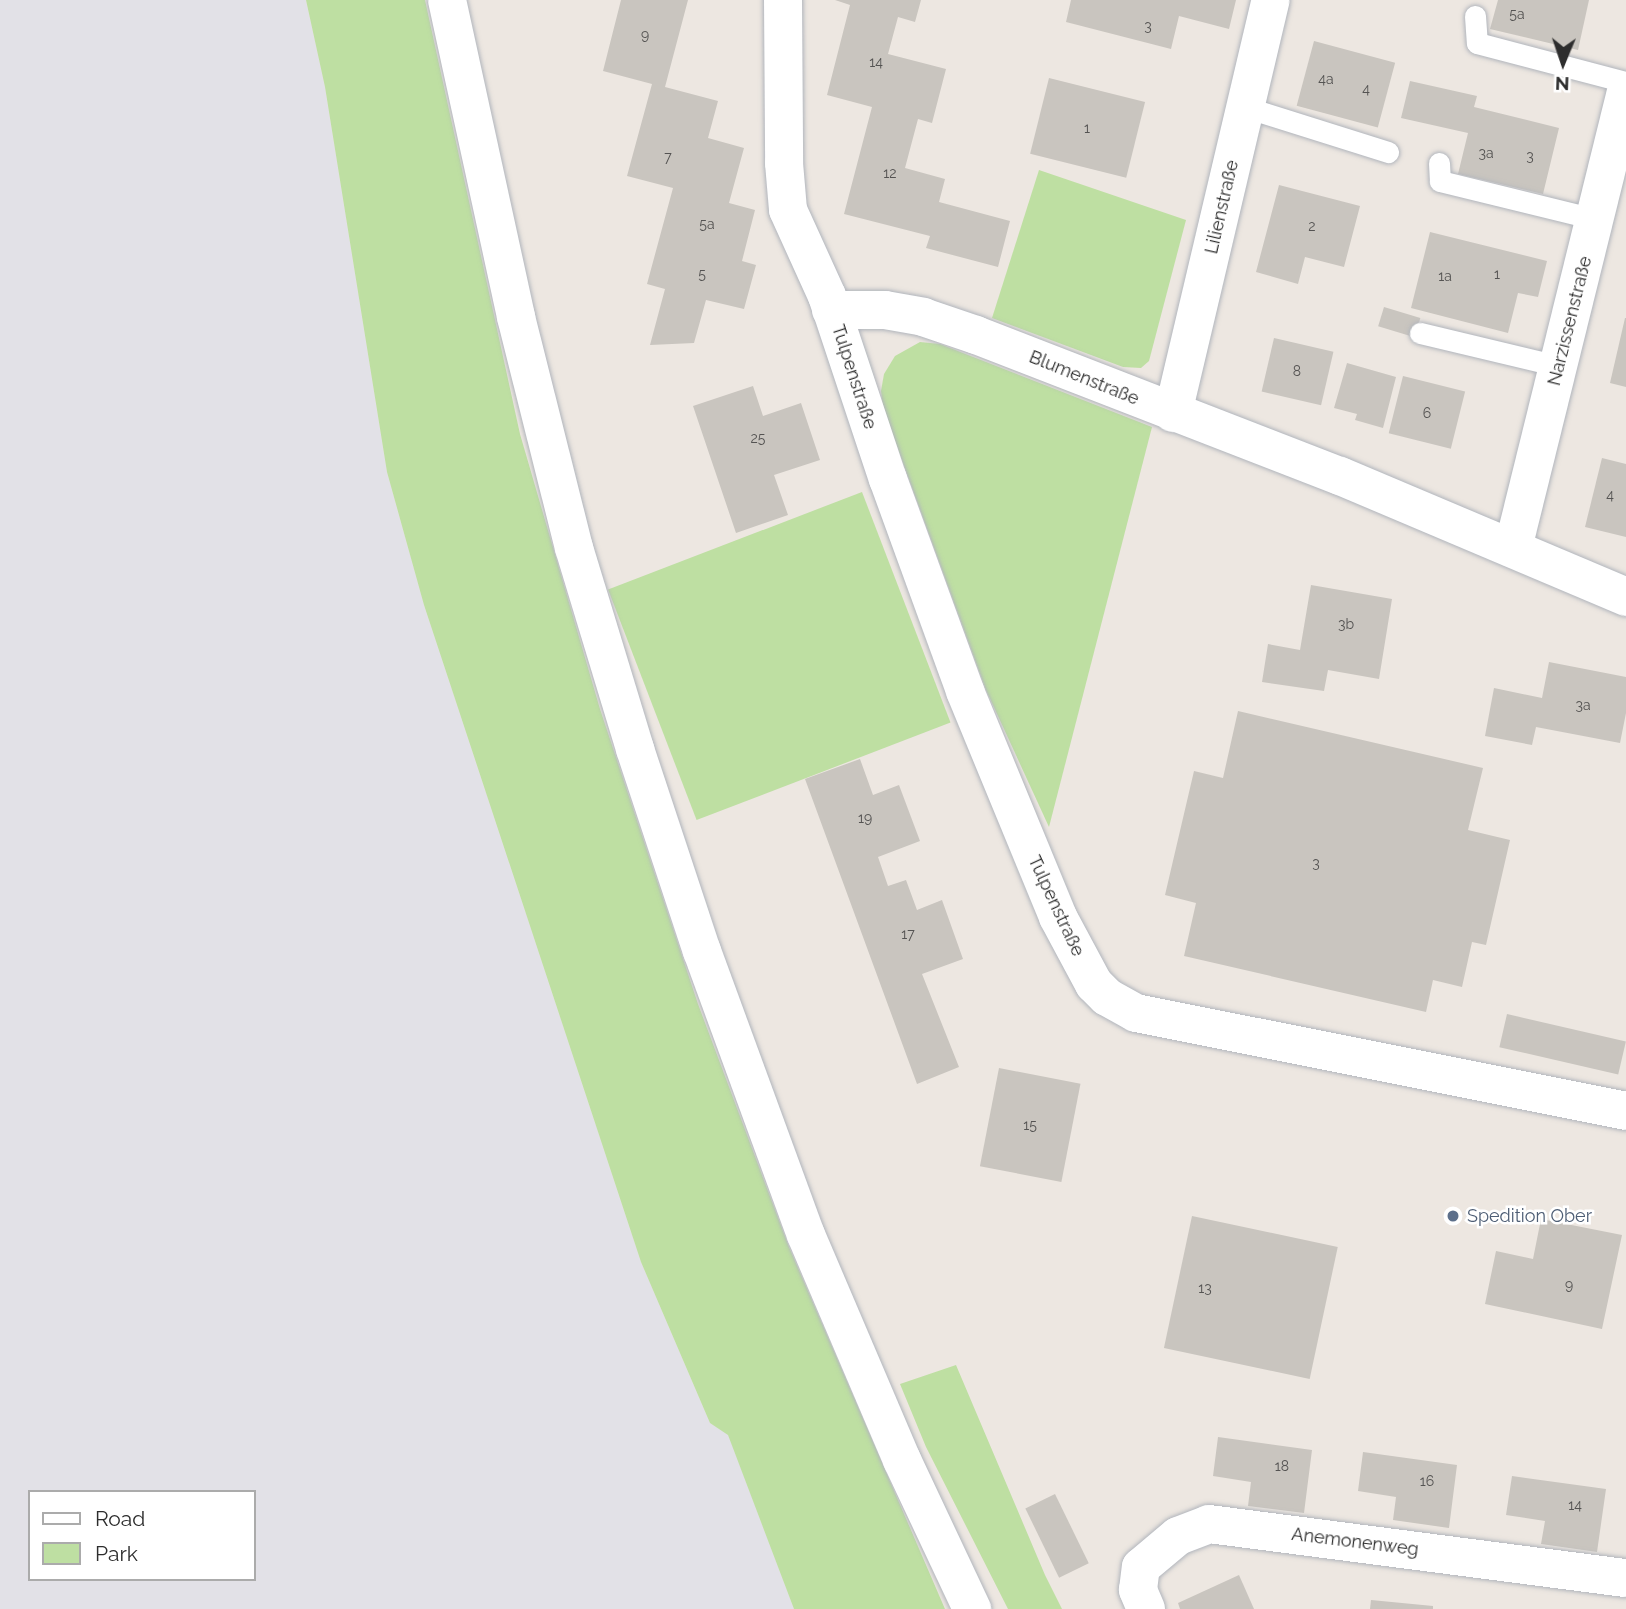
<!DOCTYPE html>
<html>
<head>
<meta charset="utf-8">
<style>
  body { margin:0 }
  #map { position:relative; width:1626px; height:1609px; overflow:hidden; background:#ede7e1; font-family:Raleway,sans-serif }
  div>[style] { position:absolute }
  .industrial>* { inset:0; background:#e2e1e7 }
  .green>* { inset:0; background:#bedfa2; transform-origin:0 0 }
  .building>* { inset:0; background:#c9c5bf; transform-origin:0 0 }
  .roads { filter:drop-shadow(0 0 2px #b1b5bc) drop-shadow(0 0 2px #b1b5bc) }
  .lane>* { height:21px; margin:-10.5px; padding:0 10.5px; transform-origin:10.5px; border-radius:10.5px; background:#fff }
  .street>* { height:38px; margin:-19px; padding:0 19px; transform-origin:19px; border-radius:19px; background:#fff }
  .secondary>* { height:38px; margin:-19px; padding:0 19px; transform-origin:19px; border-radius:19px; background:#fff }
  .dots>* { width:19px; height:19px; translate:-50% -50%; box-sizing:border-box; border:4px solid #fff; border-radius:50% }
  span { translate:-50% -50%; white-space:nowrap; text-align:center; line-height:1.15; -webkit-text-stroke:5px #fff; paint-order:stroke }
  .number-label { font-size:14px; color:#545352 }
  .number-label span { -webkit-text-stroke-width:0 }
  .street-label { font-size:18px; color:#2d2d2d }
  .service-label { font-size:18px; color:#4e5e75 }
  .left { translate:0 -50%; text-align:left }
  .legend { position:absolute; left:28px; top:1490px; width:228px; height:91px; box-sizing:border-box; background:#fff; border:2px solid #ababab; margin:0; padding:9px 12px; list-style:none; font-size:21px; color:#2d2d2d }
  .legend li { display:flex; align-items:center; gap:14px; height:35px }
  .legend b { width:35px; border:2px solid #ababab }
  .north { position:absolute; left:1528px; top:28px; width:70px; height:70px; -webkit-text-stroke:5px #fff; paint-order:stroke; rotate:182deg; font-size:19px; font-weight:700; line-height:28px; text-align:center; color:#2d2d2d }
  .north::after { content:''; display:block; margin:auto; width:24px; height:32px; background:#2d2d2d; clip-path:polygon(50% 0,100% 100%,50% 72%,0 100%) }
</style>
</head>
<body>
<div id="map">
  <div class="industrial">
    <i style="clip-path:polygon(evenodd,0 0,306px 0,325px 87px,387px 472px,424px 605px,641px 1262px,710px 1423px,728px 1434px,794px 1609px,0 1609px,0 0,30px 1492px,254px 1492px,254px 1579px,30px 1579px,30px 1492px)"></i>
  </div>
  <div class="green">
    <i style="clip-path:polygon(306px 0,425px 0,520px 434px,600px 709px,698px 1004px,789px 1247px,945px 1609px,794px 1609px,728px 1435px,710px 1423px,641px 1262px,424px 605px,387px 472px,325px 87px)"></i>
    <i style="clip-path:polygon(1039px 170px,1186px 220px,1149px 361px,1141px 368px,1123px 367px,992px 318px)"></i>
    <i style="clip-path:polygon(920px 342px,940px 344px,1152px 427px,1049px 827px,986px 690px,883px 408px,881px 391px,884px 374px,895px 356px)"></i>
    <i style="left:862px;top:492px;width:247px;height:272px;rotate:69deg"></i>
    <i style="clip-path:polygon(956px 1365px,1045px 1575px,1062px 1609px,1008px 1609px,926px 1447px,900px 1384px)"></i>
  </div>
  <div class="building">
    <i style="clip-path:polygon(621px 0,688px 0,665px 87px,718px 101px,708px 138px,744px 148px,729px 203px,755px 210px,742px 261px,756px 265px,744px 309px,706px 300px,694px 343px,650px 345px,665px 289px,647px 284px,673px 188px,627px 176px,652px 84px,603px 71px)"></i>
    <i style="clip-path:polygon(835px 0,921px 0,915px 22px,898px 17px,888px 54px,946px 69px,932px 123px,918px 119px,905px 168px,945px 179px,939px 202px,1010px 221px,998px 267px,926px 248px,930px 236px,844px 214px,872px 107px,827px 95px,850px 5px)"></i>
    <i style="clip-path:polygon(1071px 0,1236px 0,1229px 29px,1179px 16px,1171px 49px,1066px 22px)"></i>
    <i style="clip-path:polygon(1498px 0,1589px 0,1578px 50px,1490px 29px)"></i>
    <i style="left:1314px;top:41px;width:84px;height:67px;rotate:15deg"></i>
    <i style="left:1049px;top:78px;width:99px;height:78px;rotate:14deg"></i>
    <i style="clip-path:polygon(1410px 81px,1477px 96px,1474px 107px,1559px 128px,1543px 194px,1458px 174px,1468px 133px,1401px 118px)"></i>
    <i style="clip-path:polygon(1279px 185px,1360px 206px,1344px 267px,1305px 257px,1298px 284px,1256px 272px)"></i>
    <i style="clip-path:polygon(1430px 232px,1547px 261px,1538px 297px,1518px 293px,1508px 333px,1411px 308px)"></i>
    <i style="left:1384px;top:307px;width:38px;height:20px;rotate:17deg"></i>
    <i style="clip-path:polygon(1625px 318px,1626px 318px,1626px 387px,1610px 383px)"></i>
    <i style="left:1274px;top:338px;width:61px;height:55px;rotate:13deg"></i>
    <i style="clip-path:polygon(1347px 363px,1396px 377px,1383px 428px,1355px 420px,1357px 414px,1334px 408px)"></i>
    <i style="left:1403px;top:376px;width:64px;height:59px;rotate:14deg"></i>
    <i style="clip-path:polygon(753px 386px,763px 416px,801px 403px,820px 460px,774px 475px,788px 515px,736px 533px,693px 406px)"></i>
    <i style="clip-path:polygon(1602px 458px,1626px 464px,1626px 537px,1585px 527px)"></i>
    <i style="clip-path:polygon(1311px 585px,1392px 599px,1379px 679px,1328px 670px,1324px 691px,1262px 682px,1268px 644px,1300px 650px)"></i>
    <i style="clip-path:polygon(1549px 662px,1626px 677px,1626px 713px,1620px 743px,1536px 727px,1532px 745px,1485px 736px,1494px 688px,1542px 698px)"></i>
    <i style="clip-path:polygon(1238px 711px,1483px 768px,1468px 830px,1510px 840px,1486px 945px,1472px 942px,1462px 987px,1433px 980px,1426px 1012px,1184px 956px,1196px 903px,1165px 895px,1194px 771px,1223px 778px)"></i>
    <i style="clip-path:polygon(860px 759px,873px 795px,899px 785px,920px 841px,878px 857px,888px 886px,906px 880px,917px 910px,942px 900px,963px 959px,922px 974px,959px 1067px,917px 1084px,805px 779px)"></i>
    <i style="left:1507px;top:1014px;width:122px;height:34px;rotate:13deg"></i>
    <i style="left:999px;top:1068px;width:83px;height:100px;rotate:11deg"></i>
    <i style="left:1192px;top:1216px;width:149px;height:135px;rotate:12deg"></i>
    <i style="clip-path:polygon(1541px 1219px,1622px 1235px,1602px 1329px,1485px 1304px,1496px 1251px,1533px 1259px)"></i>
    <i style="clip-path:polygon(1218px 1437px,1312px 1450px,1304px 1513px,1248px 1506px,1251px 1482px,1213px 1476px)"></i>
    <i style="clip-path:polygon(1363px 1452px,1457px 1465px,1449px 1528px,1393px 1520px,1396px 1497px,1358px 1491px)"></i>
    <i style="clip-path:polygon(1512px 1476px,1606px 1489px,1597px 1552px,1541px 1544px,1545px 1521px,1506px 1515px)"></i>
    <i style="left:1055px;top:1494px;width:77px;height:33px;rotate:64deg"></i>
    <i style="clip-path:polygon(1239px 1575px,1254px 1609px,1180px 1609px,1178px 1603px)"></i>
    <i style="clip-path:polygon(1371px 1600px,1433px 1606px,1433px 1609px,1370px 1609px)"></i>
  </div>
  <div class="roads">
    <div class="lane">
      <i style="left:1475px;top:16px;width:27px;rotate:86deg"></i>
      <i style="left:1477px;top:43px;width:154px;rotate:14.7deg"></i>
      <i style="left:1245px;top:107px;width:150px;rotate:17.5deg"></i>
      <i style="left:1439px;top:163px;width:18px;rotate:87deg"></i>
      <i style="left:1440px;top:181px;width:160px;rotate:13.8deg"></i>
      <i style="left:1420px;top:333px;width:142px;rotate:13.4deg"></i>
    </div>
    <div class="street">
      <i style="left:783px;top:0;width:163px;rotate:89.6deg"></i>
      <i style="left:784px;top:163px;width:47px;rotate:85.1deg"></i>
      <i style="left:788px;top:210px;width:94px;rotate:65.6deg"></i>
      <i style="left:827px;top:296px;width:193px;rotate:71.6deg"></i>
      <i style="left:888px;top:479px;width:226px;rotate:70deg"></i>
      <i style="left:965px;top:691px;width:244px;rotate:67.6deg"></i>
      <i style="left:1058px;top:917px;width:76px;rotate:61.8deg"></i>
      <i style="left:1094px;top:984px;width:18px;rotate:45deg"></i>
      <i style="left:1107px;top:997px;width:33px;rotate:29deg"></i>
      <i style="left:1136px;top:1013px;width:500px;rotate:11.3deg"></i>
      <i style="left:831px;top:310px;width:54px"></i>
      <i style="left:885px;top:310px;width:39px;rotate:10deg"></i>
      <i style="left:923px;top:317px;width:56px;rotate:18.8deg"></i>
      <i style="left:976px;top:335px;width:390px;rotate:21.2deg"></i>
      <i style="left:1340px;top:476px;width:311px;rotate:22.9deg"></i>
      <i style="left:1173px;top:413px;width:424px;rotate:-76.7deg"></i>
      <i style="left:1513px;top:548px;width:469px;rotate:-76.1deg"></i>
      <i style="left:1146px;top:1609px;width:21px;rotate:-113deg"></i>
      <i style="left:1138px;top:1590px;width:23px;rotate:-83deg"></i>
      <i style="left:1141px;top:1567px;width:48px;rotate:-40deg"></i>
      <i style="left:1178px;top:1536px;width:33px;rotate:-21deg"></i>
      <i style="left:1209px;top:1524px;width:420px;rotate:7.4deg"></i>
    </div>
    <div class="secondary">
      <i style="left:447px;top:0;width:324px;rotate:77.7deg"></i>
      <i style="left:516px;top:317px;width:238px;rotate:75.9deg"></i>
      <i style="left:574px;top:548px;width:210px;rotate:73.1deg"></i>
      <i style="left:635px;top:749px;width:213px;rotate:71.7deg"></i>
      <i style="left:702px;top:951px;width:302px;rotate:69.9deg"></i>
      <i style="left:806px;top:1235px;width:245px;rotate:66.9deg"></i>
      <i style="left:902px;top:1460px;width:165px;rotate:64.8deg"></i>
    </div>
  </div>
  <div class="dots">
    <i style="left:1453px;top:1216px;background:#5c6f8a"></i>
  </div>
  <div class="number-label">
    <span style="left:1517px;top:14px">5a</span>
    <span style="left:1148px;top:26px">3</span>
    <span style="left:645px;top:35px">9</span>
    <span style="left:876px;top:62px">14</span>
    <span style="left:1326px;top:79px">4a</span>
    <span style="left:1366px;top:89px">4</span>
    <span style="left:1087px;top:128px">1</span>
    <span style="left:1486px;top:153px">3a</span>
    <span style="left:1530px;top:156px">3</span>
    <span style="left:668px;top:157px">7</span>
    <span style="left:890px;top:173px">12</span>
    <span style="left:707px;top:224px">5a</span>
    <span style="left:1312px;top:226px">2</span>
    <span style="left:702px;top:274px">5</span>
    <span style="left:1497px;top:274px">1</span>
    <span style="left:1445px;top:276px">1a</span>
    <span style="left:1297px;top:371px">8</span>
    <span style="left:1427px;top:413px">6</span>
    <span style="left:758px;top:438px">25</span>
    <span style="left:1610px;top:495px">4</span>
    <span style="left:1346px;top:624px">3b</span>
    <span style="left:1583px;top:705px">3a</span>
    <span style="left:865px;top:818px">19</span>
    <span style="left:1316px;top:863px">3</span>
    <span style="left:908px;top:934px">17</span>
    <span style="left:1030px;top:1125px">15</span>
    <span style="left:1569px;top:1285px">9</span>
    <span style="left:1205px;top:1288px">13</span>
    <span style="left:1282px;top:1466px">18</span>
    <span style="left:1427px;top:1481px">16</span>
    <span style="left:1575px;top:1505px">14</span>
  </div>
  <div class="street-label">
    <span style="left:1222px;top:207px;rotate:-77deg">Lilienstraße</span>
    <span style="left:1570px;top:321px;rotate:-76deg">Narzissenstraße</span>
    <span style="left:854px;top:377px;rotate:72deg">Tulpenstraße</span>
    <span style="left:1084px;top:378px;rotate:22deg">Blumenstraße</span>
    <span style="left:1056px;top:906px;rotate:65deg">Tulpenstraße</span>
    <span style="left:1355px;top:1542px;rotate:7deg">Anemonenweg</span>
  </div>
  <div class="service-label">
    <span class="left" style="left:1467px;top:1216px">Spedition Ober</span>
  </div>
  <ul class="legend">
  <li><b style="height:9px;background:#fff"></b>Road</li>
  <li><b style="height:19px;background:#bedfa2"></b>Park</li>
  </ul>
  <div class="north">N</div>
</div>
</body>
</html>
